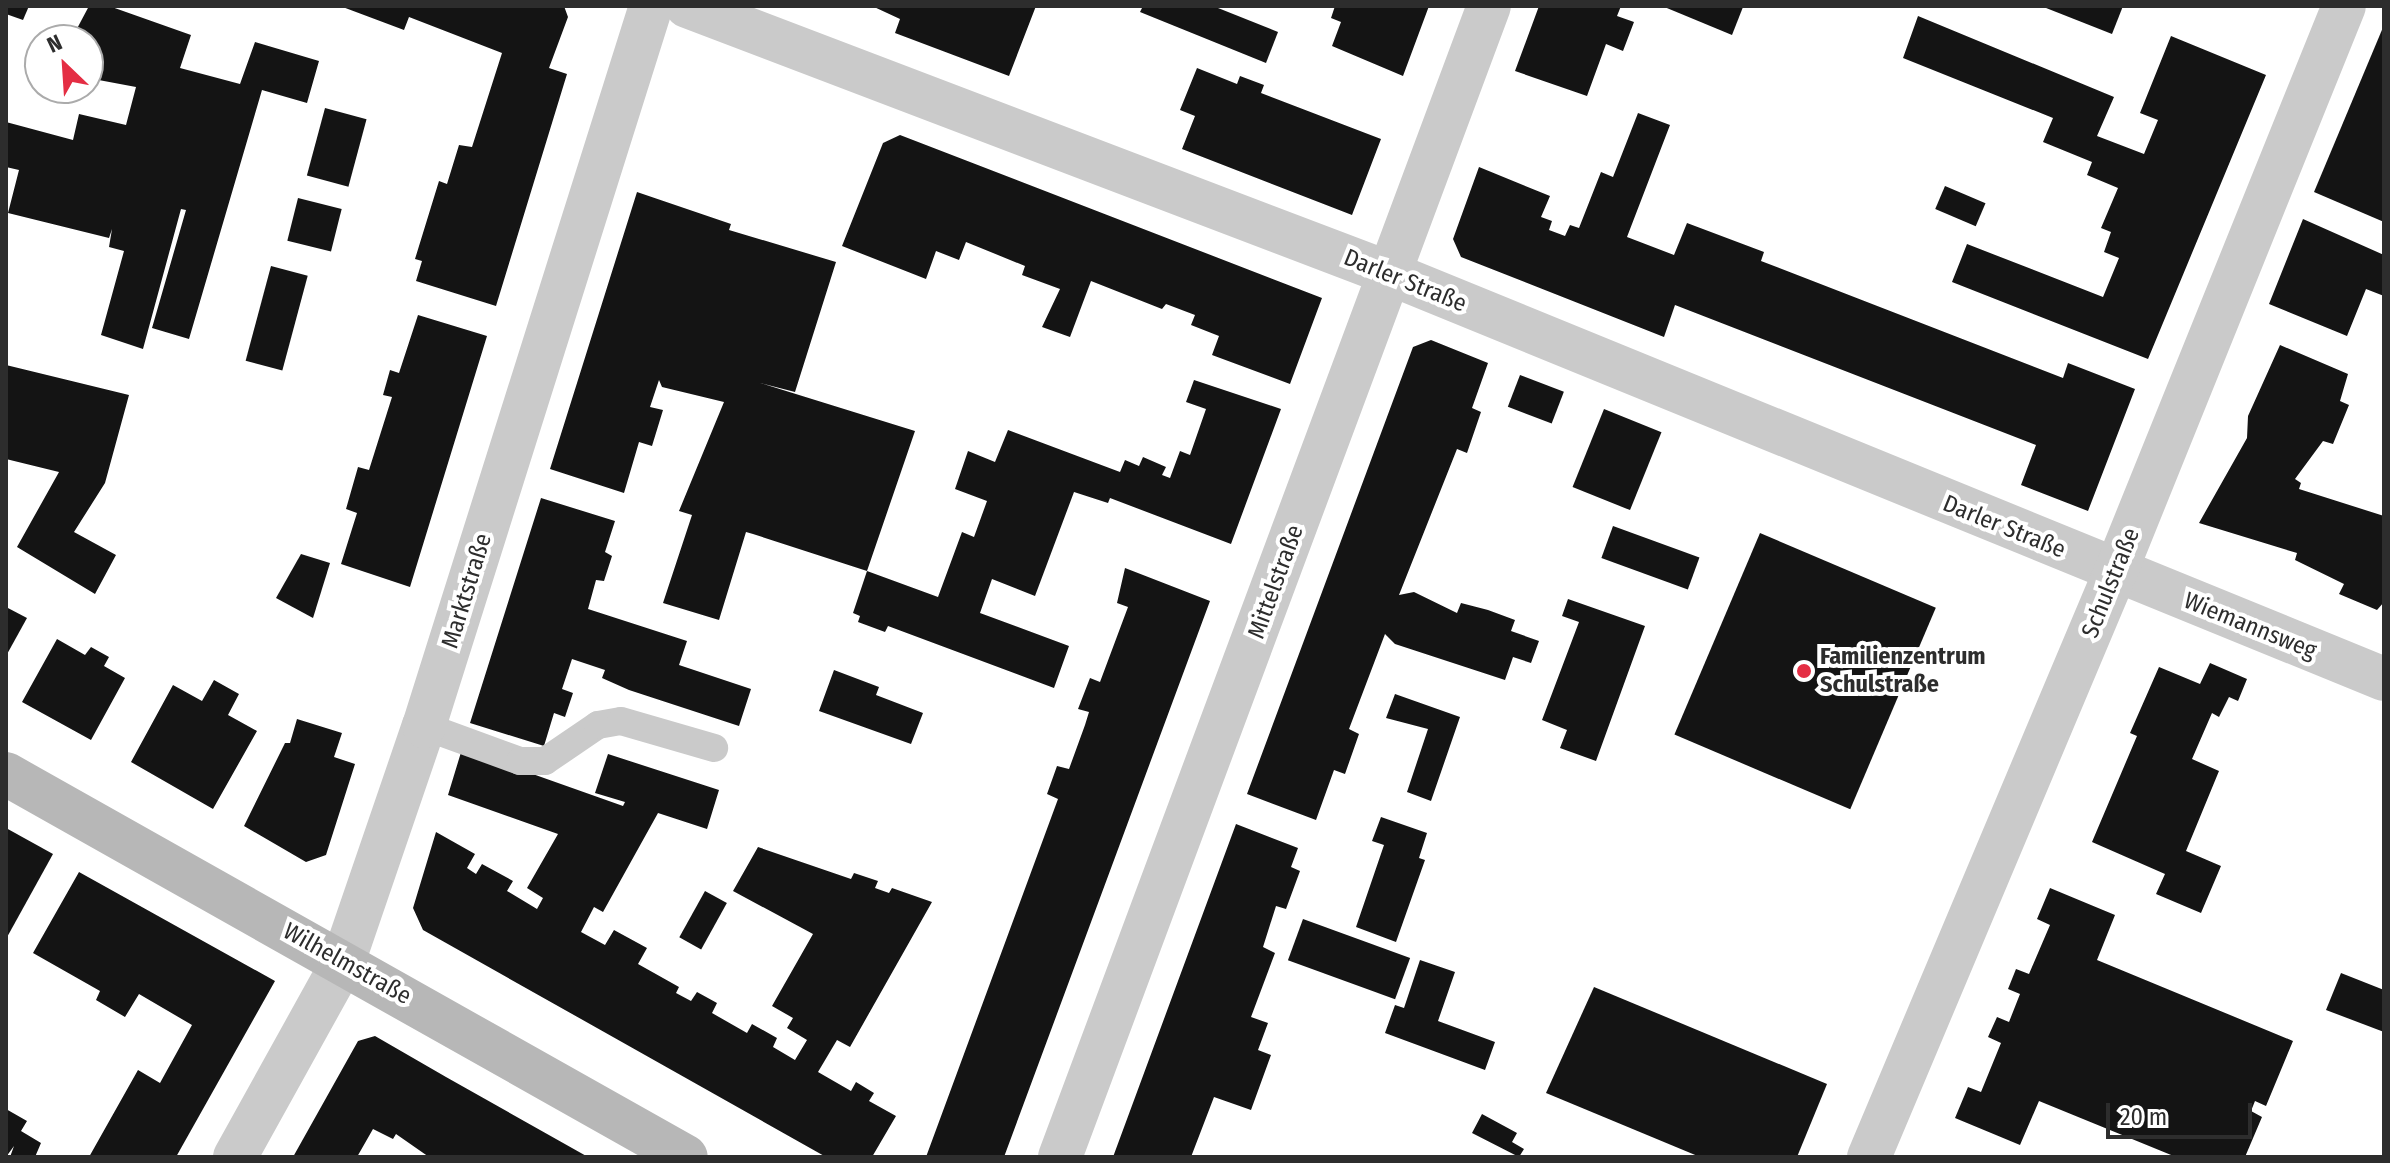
<!DOCTYPE html>
<html>
<head>
<meta charset="utf-8">
<style>
  body { margin:0 }
  #map { position:relative; width:2390px; height:1163px; overflow:hidden; background:#fff; font-family:"Fira Sans Condensed",sans-serif }
  div>[style] { position:absolute }
  .building>* { inset:0; background:#141414; transform-origin:0 0 }
  .lane>* { height:28px; margin:-14px; padding:0 14px; transform-origin:14px; border-radius:14px; background:#cacaca }
  .street>* { height:44px; margin:-22px; padding:0 22px; transform-origin:22px; border-radius:22px; background:#cacaca }
  .secondary>* { height:44px; margin:-22px; padding:0 22px; transform-origin:22px; border-radius:22px; background:#b7b7b7 }
  .dots>* { width:22px; height:22px; translate:-50% -50%; box-sizing:border-box; border:4px solid #fff; border-radius:50% }
  span { translate:-50% -50%; white-space:nowrap; text-align:center; line-height:1.15; -webkit-text-stroke:8px #fff; paint-order:stroke }
  .street-label { font-size:24px; color:#2d2d2d }
  .poi-label { font-size:24px; color:#2d2d2d; font-weight:700 }
  .left { translate:0 -50%; text-align:left }
  .frame { position:absolute; inset:0; border:8px solid #2d2d2d; pointer-events:none }
  .north { position:absolute; left:24px; top:24px; width:80px; height:80px; box-sizing:border-box; background:#fff; border:2px solid #ababab; border-radius:50%; rotate:335deg; font-size:22px; font-weight:700; line-height:32px; text-align:center; color:#2d2d2d }
  .north::after { content:''; display:block; margin:auto; width:28px; height:36px; background:#e42e44; clip-path:polygon(50% 0,100% 100%,50% 72%,0 100%) }
  .scale { position:absolute; left:2106px; top:1103px; width:146px; height:36px; box-sizing:border-box; border:4px solid #2d2d2d; border-top:0; padding-left:10px; font-size:24px; line-height:28px; white-space:nowrap; color:#2d2d2d; -webkit-text-stroke:6px #fff; paint-order:stroke }
</style>
</head>
<body>
<div id="map">
  <div class="building">
    <i style="clip-path:polygon(6px 6px,29px 6px,23px 20px,6px 14px)"></i>
    <i style="clip-path:polygon(89px 6px,109px 6px,191px 35px,180px 68px,240px 84px,255px 42px,319px 61px,307px 103px,262px 90px,189px 339px,152px 328px,186px 210px,181px 209px,143px 349px,101px 335px,124px 251px,109px 247px,112px 229px,109px 238px,8px 213px,19px 170px,6px 167px,6px 122px,73px 140px,79px 114px,126px 125px,136px 87px,88px 78px,93px 44px,72px 38px)"></i>
    <i style="clip-path:polygon(340px 6px,564px 6px,568px 17px,549px 68px,567px 74px,496px 306px,416px 281px,422px 261px,415px 259px,439px 181px,447px 184px,459px 145px,472px 147px,502px 53px,409px 17px,404px 30px)"></i>
    <i style="clip-path:polygon(872px 6px,1036px 6px,1009px 76px,895px 33px,900px 19px)"></i>
    <i style="clip-path:polygon(1143px 6px,1213px 6px,1278px 32px,1266px 63px,1140px 12px)"></i>
    <i style="clip-path:polygon(1335px 6px,1429px 6px,1403px 76px,1332px 46px,1341px 22px,1331px 18px)"></i>
    <i style="clip-path:polygon(1539px 6px,1621px 6px,1617px 16px,1634px 22px,1623px 51px,1606px 44px,1587px 96px,1515px 71px)"></i>
    <i style="clip-path:polygon(1662px 6px,1741px 6px,1743px 7px,1732px 35px)"></i>
    <i style="clip-path:polygon(2041px 6px,2123px 6px,2112px 34px)"></i>
    <i style="clip-path:polygon(1918px 16px,2114px 97px,2097px 136px,2144px 154px,2158px 120px,2140px 113px,2171px 36px,2266px 75px,2148px 359px,1952px 282px,1967px 244px,2103px 297px,2119px 258px,2104px 252px,2111px 232px,2101px 228px,2118px 188px,2087px 175px,2092px 162px,2043px 142px,2053px 118px,1903px 58px)"></i>
    <i style="clip-path:polygon(2384px 25px,2384px 222px,2314px 192px)"></i>
    <i style="clip-path:polygon(1197px 68px,1237px 84px,1240px 76px,1264px 85px,1261px 93px,1381px 139px,1352px 215px,1182px 149px,1195px 116px,1180px 110px)"></i>
    <i style="left:325px;top:108px;width:43px;height:70px;rotate:15deg"></i>
    <i style="clip-path:polygon(1638px 113px,1670px 125px,1627px 237px,1674px 255px,1687px 223px,1764px 252px,1761px 261px,2063px 378px,2068px 363px,2135px 389px,2088px 511px,2021px 485px,2036px 445px,1675px 305px,1664px 337px,1461px 257px,1453px 239px,1479px 167px,1550px 196px,1541px 217px,1552px 221px,1549px 230px,1565px 236px,1570px 225px,1579px 228px,1601px 172px,1613px 177px)"></i>
    <i style="clip-path:polygon(900px 135px,1322px 298px,1290px 384px,1212px 355px,1219px 336px,1191px 325px,1195px 315px,1166px 304px,1162px 309px,1091px 281px,1070px 337px,1042px 327px,1060px 289px,1022px 275px,1025px 266px,966px 242px,959px 260px,936px 251px,926px 279px,842px 246px,883px 143px)"></i>
    <i style="left:1945px;top:186px;width:44px;height:25px;rotate:23deg"></i>
    <i style="clip-path:polygon(637px 192px,731px 224px,729px 230px,836px 262px,795px 392px,760px 383px,915px 431px,867px 571px,938px 597px,962px 532px,974px 537px,987px 501px,955px 489px,968px 451px,995px 462px,1008px 430px,1120px 472px,1125px 460px,1139px 466px,1143px 457px,1166px 467px,1162px 475px,1170px 478px,1180px 451px,1190px 455px,1206px 409px,1186px 402px,1194px 380px,1281px 409px,1231px 544px,1110px 498px,1108px 503px,1074px 492px,1035px 596px,992px 579px,980px 613px,1069px 646px,1054px 688px,888px 626px,885px 632px,858px 622px,860px 616px,853px 613px,867px 571px,753px 534px,746px 532px,719px 620px,663px 603px,692px 515px,679px 511px,724px 402px,662px 387px,659px 380px,650px 407px,663px 410px,652px 446px,639px 442px,624px 493px,550px 469px)"></i>
    <i style="left:298px;top:198px;width:45px;height:44px;rotate:14deg"></i>
    <i style="clip-path:polygon(2303px 219px,2384px 255px,2384px 296px,2366px 289px,2347px 336px,2269px 304px)"></i>
    <i style="left:271px;top:266px;width:38px;height:98px;rotate:15deg"></i>
    <i style="clip-path:polygon(418px 315px,487px 336px,410px 587px,341px 564px,357px 513px,346px 509px,358px 467px,369px 470px,392px 397px,383px 395px,390px 370px,399px 373px)"></i>
    <i style="clip-path:polygon(1431px 340px,1488px 363px,1472px 408px,1481px 412px,1467px 453px,1457px 449px,1399px 595px,1414px 592px,1457px 613px,1461px 603px,1488px 610px,1515px 620px,1511px 631px,1539px 641px,1531px 663px,1513px 657px,1505px 680px,1395px 644px,1385px 634px,1349px 729px,1359px 734px,1345px 774px,1334px 770px,1316px 820px,1247px 794px,1413px 347px)"></i>
    <i style="clip-path:polygon(2280px 345px,2348px 374px,2340px 401px,2349px 405px,2333px 444px,2323px 441px,2295px 479px,2301px 483px,2299px 489px,2384px 516px,2384px 602px,2377px 610px,2339px 594px,2344px 584px,2295px 560px,2297px 553px,2199px 523px,2247px 438px,2248px 416px)"></i>
    <i style="clip-path:polygon(6px 365px,129px 395px,105px 483px,74px 532px,116px 555px,95px 594px,17px 547px,59px 472px,6px 459px)"></i>
    <i style="left:1520px;top:375px;width:47px;height:34px;rotate:21deg"></i>
    <i style="left:1604px;top:409px;width:62px;height:84px;rotate:22deg"></i>
    <i style="clip-path:polygon(541px 498px,615px 521px,605px 552px,612px 556px,604px 581px,596px 580px,588px 609px,687px 641px,679px 665px,751px 689px,739px 726px,629px 690px,602px 678px,605px 670px,572px 659px,562px 689px,573px 693px,565px 717px,554px 713px,544px 746px,470px 723px)"></i>
    <i style="left:1613px;top:526px;width:92px;height:34px;rotate:20deg"></i>
    <i style="left:1760px;top:533px;width:191px;height:219px;rotate:23deg"></i>
    <i style="clip-path:polygon(301px 554px,330px 563px,313px 618px,276px 598px)"></i>
    <i style="clip-path:polygon(1125px 568px,1210px 601px,1004px 1157px,926px 1157px,1058px 799px,1047px 794px,1057px 766px,1069px 769px,1085px 725px,1089px 712px,1078px 709px,1090px 678px,1100px 682px,1128px 607px,1117px 603px)"></i>
    <i style="clip-path:polygon(1568px 599px,1645px 626px,1596px 761px,1560px 748px,1567px 730px,1542px 720px,1579px 622px,1562px 616px)"></i>
    <i style="clip-path:polygon(6px 607px,27px 618px,6px 656px)"></i>
    <i style="clip-path:polygon(57px 639px,85px 655px,91px 647px,109px 657px,104px 666px,125px 678px,91px 740px,22px 702px)"></i>
    <i style="clip-path:polygon(2210px 663px,2247px 679px,2238px 701px,2229px 697px,2219px 717px,2212px 713px,2192px 759px,2219px 771px,2186px 851px,2221px 866px,2201px 913px,2156px 894px,2165px 874px,2092px 842px,2137px 736px,2130px 733px,2159px 667px,2200px 684px)"></i>
    <i style="clip-path:polygon(834px 670px,879px 687px,876px 695px,923px 713px,911px 744px,819px 711px)"></i>
    <i style="clip-path:polygon(214px 680px,239px 694px,228px 715px,257px 731px,213px 809px,131px 762px,173px 685px,202px 701px)"></i>
    <i style="clip-path:polygon(1395px 694px,1460px 717px,1431px 801px,1407px 792px,1428px 729px,1386px 718px)"></i>
    <i style="clip-path:polygon(297px 719px,342px 733px,334px 757px,355px 764px,326px 855px,306px 862px,244px 826px,285px 743px,290px 743px)"></i>
    <i style="clip-path:polygon(462px 749px,623px 806px,625px 802px,595px 793px,608px 754px,719px 790px,707px 829px,658px 813px,603px 912px,594px 907px,581px 932px,605px 945px,614px 930px,647px 948px,638px 964px,679px 987px,676px 993px,691px 1001px,697px 992px,717px 1003px,712px 1013px,747px 1033px,752px 1024px,777px 1038px,773px 1047px,795px 1060px,807px 1040px,787px 1028px,793px 1018px,772px 1006px,813px 934px,733px 891px,758px 847px,851px 879px,854px 873px,878px 881px,875px 888px,889px 893px,892px 888px,932px 902px,850px 1047px,837px 1040px,818px 1072px,851px 1091px,856px 1082px,874px 1093px,869px 1101px,896px 1116px,872px 1157px,826px 1157px,423px 930px,413px 908px,436px 832px,475px 854px,467px 868px,476px 874px,482px 864px,513px 881px,507px 891px,537px 909px,543px 898px,527px 888px,558px 834px,448px 795px)"></i>
    <i style="clip-path:polygon(1381px 817px,1427px 833px,1419px 858px,1425px 860px,1396px 942px,1356px 927px,1384px 845px,1372px 841px)"></i>
    <i style="clip-path:polygon(1236px 824px,1298px 848px,1291px 867px,1300px 871px,1286px 909px,1276px 906px,1263px 947px,1275px 953px,1251px 1017px,1268px 1023px,1258px 1050px,1271px 1055px,1251px 1110px,1214px 1097px,1191px 1157px,1113px 1157px)"></i>
    <i style="clip-path:polygon(6px 828px,53px 854px,6px 939px)"></i>
    <i style="clip-path:polygon(79px 872px,275px 981px,176px 1157px,89px 1157px,138px 1070px,160px 1083px,192px 1025px,139px 994px,125px 1017px,96px 1000px,100px 991px,33px 953px)"></i>
    <i style="clip-path:polygon(2050px 888px,2115px 915px,2097px 960px,2293px 1041px,2266px 1106px,2255px 1101px,2251px 1111px,2262px 1117px,2245px 1157px,2176px 1157px,2039px 1101px,2020px 1145px,1955px 1118px,1968px 1087px,1981px 1092px,2001px 1043px,1988px 1037px,1997px 1017px,2009px 1022px,2020px 994px,2008px 989px,2016px 969px,2029px 974px,2050px 925px,2037px 919px)"></i>
    <i style="left:705px;top:891px;width:25px;height:53px;rotate:29deg"></i>
    <i style="left:1303px;top:919px;width:114px;height:44px;rotate:20deg"></i>
    <i style="clip-path:polygon(1420px 960px,1455px 972px,1438px 1021px,1495px 1042px,1485px 1070px,1385px 1033px,1395px 1005px,1404px 1008px)"></i>
    <i style="clip-path:polygon(2341px 973px,2384px 990px,2384px 1032px,2326px 1010px)"></i>
    <i style="clip-path:polygon(1594px 987px,1827px 1084px,1797px 1157px,1700px 1157px,1546px 1093px)"></i>
    <i style="clip-path:polygon(375px 1036px,446px 1077px,588px 1157px,429px 1157px,396px 1134px,393px 1139px,373px 1129px,357px 1157px,293px 1157px,358px 1041px)"></i>
    <i style="clip-path:polygon(6px 1109px,27px 1121px,21px 1131px,41px 1143px,35px 1157px,10px 1157px,14px 1146px,6px 1157px)"></i>
    <i style="clip-path:polygon(1482px 1114px,1517px 1133px,1512px 1142px,1524px 1149px,1519px 1157px,1472px 1133px)"></i>
  </div>
  <div class="lane">
    <i style="left:424px;top:726px;width:102px;rotate:20deg"></i>
    <i style="left:520px;top:761px;width:25px"></i>
    <i style="left:545px;top:761px;width:64px;rotate:-34.2deg"></i>
    <i style="left:598px;top:725px;width:23px;rotate:-10deg"></i>
    <i style="left:621px;top:721px;width:97px;rotate:16.2deg"></i>
  </div>
  <div class="street">
    <i style="left:687px;top:6px;width:753px;rotate:20.84deg"></i>
    <i style="left:1391px;top:274px;width:1072px;rotate:22.19deg"></i>
    <i style="left:235px;top:1157px;width:223px;rotate:-61deg"></i>
    <i style="left:343px;top:962px;width:250px;rotate:-71.1deg"></i>
    <i style="left:424px;top:726px;width:755px;rotate:-72.5deg"></i>
    <i style="left:1060px;top:1157px;width:1228px;rotate:-69.56deg"></i>
    <i style="left:1869px;top:1157px;width:634px;rotate:-67.16deg"></i>
    <i style="left:2115px;top:573px;width:611px;rotate:-68.01deg"></i>
  </div>
  <div class="secondary">
    <i style="left:6px;top:774px;width:780px;rotate:29.39deg"></i>
  </div>
  <div class="dots">
    <i style="left:1804px;top:671px;background:#e42e44"></i>
  </div>
  <div class="street-label">
    <span style="left:1405px;top:281px;rotate:22deg">Darler Straße</span>
    <span style="left:2004px;top:527px;rotate:22deg">Darler Straße</span>
    <span style="left:1276px;top:582px;rotate:-70deg">Mittelstraße</span>
    <span style="left:2111px;top:583px;rotate:-68deg">Schulstraße</span>
    <span style="left:467px;top:591px;rotate:-73deg">Marktstraße</span>
    <span style="left:2250px;top:626px;rotate:22deg">Wiemannsweg</span>
    <span style="left:347px;top:964px;rotate:29deg">Wilhelmstraße</span>
  </div>
  <div class="poi-label">
    <span class="left" style="left:1820px;top:671px">Familienzentrum<br>Schulstraße</span>
  </div>
  <div class="frame"></div>
  <div class="north">N</div>
  <div class="scale">20 m</div>
</div>
</body>
</html>
